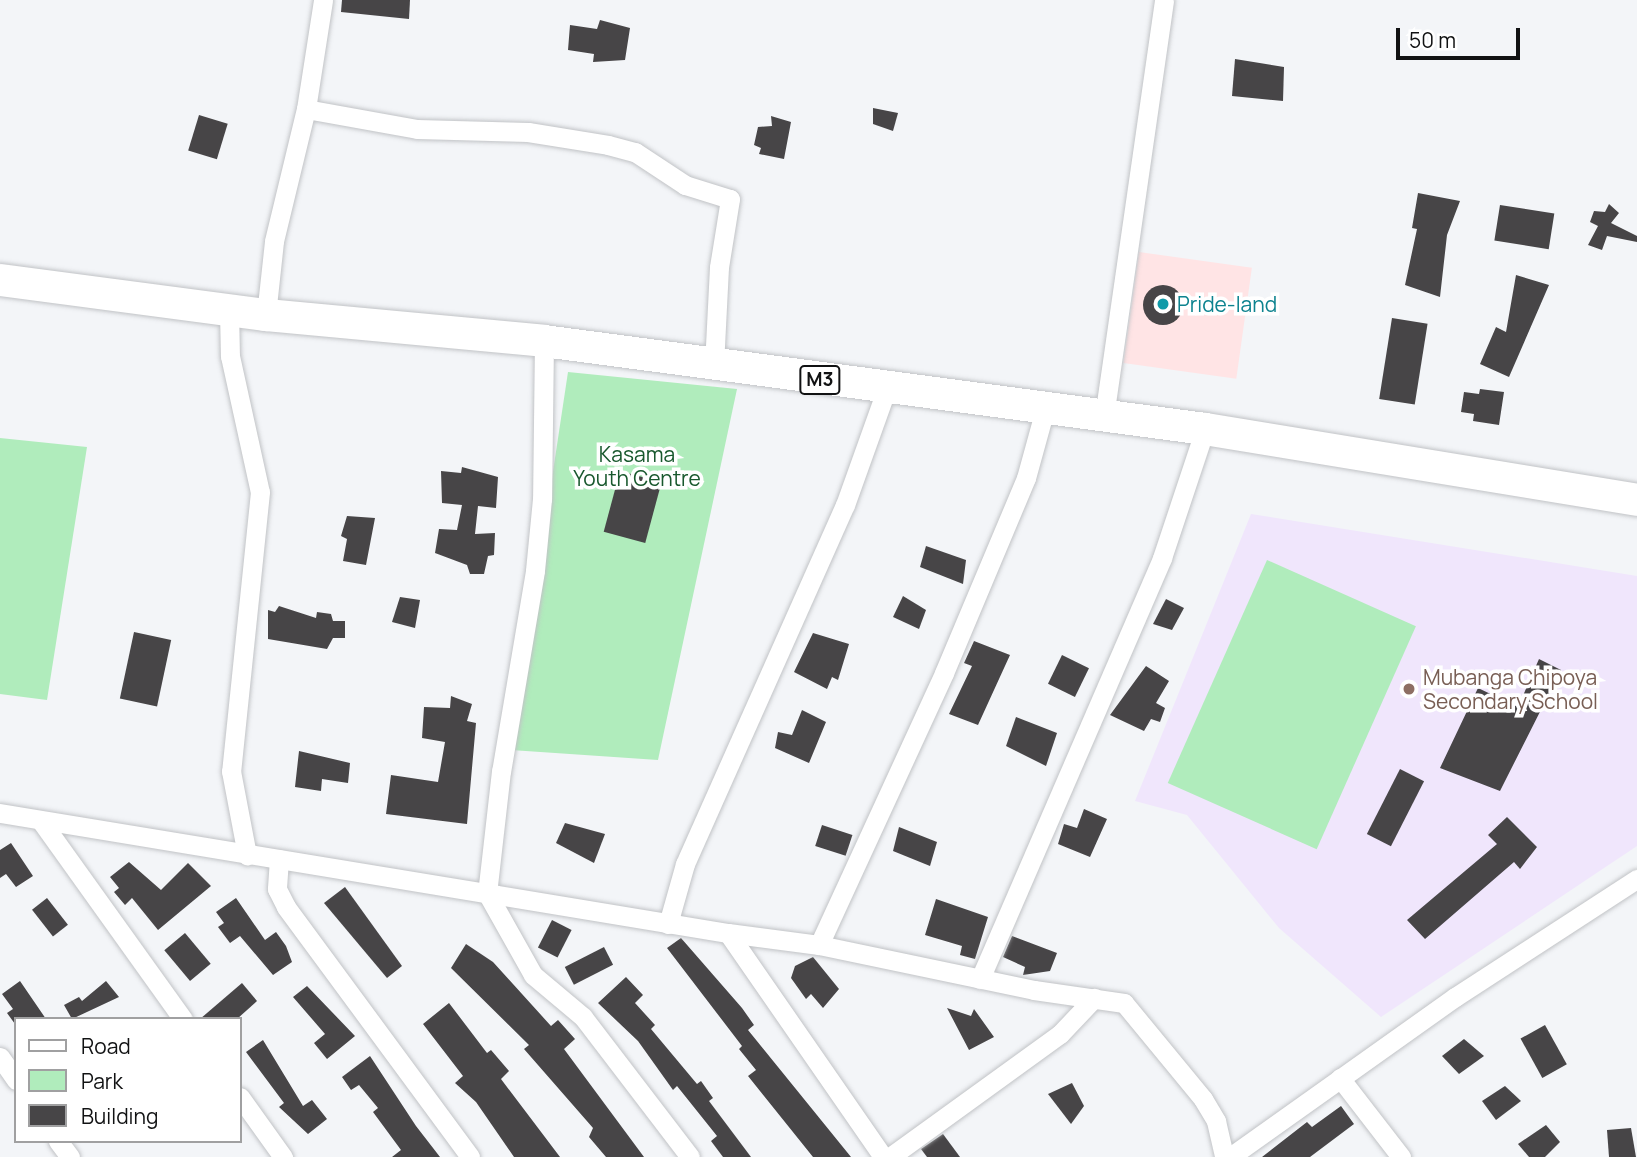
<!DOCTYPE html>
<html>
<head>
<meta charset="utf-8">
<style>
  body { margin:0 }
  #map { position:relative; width:1637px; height:1157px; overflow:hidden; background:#f3f5f8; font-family:Manrope,sans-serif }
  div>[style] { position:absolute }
  .commercial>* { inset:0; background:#ffe4e5; transform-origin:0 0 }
  .education>* { inset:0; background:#f0e6fc }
  .green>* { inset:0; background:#b0ecbc; transform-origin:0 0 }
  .building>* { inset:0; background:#474547; transform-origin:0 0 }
  .round { border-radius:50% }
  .roads { filter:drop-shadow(0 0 2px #c1c3c6) drop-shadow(0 0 2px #c1c3c6) }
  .minor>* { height:19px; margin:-9.5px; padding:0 9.5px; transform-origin:9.5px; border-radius:9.5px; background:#fff }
  .primary>* { height:32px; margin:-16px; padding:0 16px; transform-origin:16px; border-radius:16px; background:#fff }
  .dots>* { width:19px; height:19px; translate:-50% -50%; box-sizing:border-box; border:4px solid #fff; border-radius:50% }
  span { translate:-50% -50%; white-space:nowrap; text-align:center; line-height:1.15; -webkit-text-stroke:7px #fff; paint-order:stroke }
  .shield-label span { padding:2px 5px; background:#fff; border:2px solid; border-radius:5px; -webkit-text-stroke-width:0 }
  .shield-label { font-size:19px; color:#111213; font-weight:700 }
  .culture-label { font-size:21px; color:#0d838f }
  .left { translate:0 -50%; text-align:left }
  .park-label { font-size:21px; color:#18582d }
  .education-label { font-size:21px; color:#785e54 }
  .legend { position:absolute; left:14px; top:1017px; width:228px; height:126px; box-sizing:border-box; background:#fff; border:2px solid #a0a0a1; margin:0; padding:9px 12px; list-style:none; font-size:21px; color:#111213 }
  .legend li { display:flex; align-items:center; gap:14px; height:35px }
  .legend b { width:35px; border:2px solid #a0a0a1 }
  .scale { position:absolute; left:1396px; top:28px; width:124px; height:32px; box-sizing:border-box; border:4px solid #111213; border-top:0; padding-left:9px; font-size:21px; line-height:24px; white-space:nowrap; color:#111213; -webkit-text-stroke:5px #fff; paint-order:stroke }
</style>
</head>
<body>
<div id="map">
  <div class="commercial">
    <i style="left:1139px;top:252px;width:114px;height:112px;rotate:8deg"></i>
  </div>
  <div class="education">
    <i style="clip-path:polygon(1251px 514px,1637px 576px,1637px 846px,1381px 1017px,1279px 928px,1187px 815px,1135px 801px)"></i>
  </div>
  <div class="green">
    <i style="clip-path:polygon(568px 372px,737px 389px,658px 760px,511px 750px)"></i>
    <i style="clip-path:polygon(0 438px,87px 447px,47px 700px,0 694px)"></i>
    <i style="left:1267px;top:560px;width:163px;height:244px;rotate:24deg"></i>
  </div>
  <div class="building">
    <i style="clip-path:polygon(342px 0,410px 0,409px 19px,341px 12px)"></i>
    <i style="clip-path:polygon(600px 20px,630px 28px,625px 60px,593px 62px,594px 54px,568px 50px,570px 25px,597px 29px)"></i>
    <i style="clip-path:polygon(1235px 59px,1284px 67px,1283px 101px,1232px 96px)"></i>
    <i style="clip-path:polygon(873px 108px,898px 113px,893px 131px,873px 124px)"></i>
    <i style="left:199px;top:115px;width:30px;height:37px;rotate:17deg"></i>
    <i style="clip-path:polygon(771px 116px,791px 122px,784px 159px,759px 154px,761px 148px,754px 145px,758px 127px,772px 126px)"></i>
    <i style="clip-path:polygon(1418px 193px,1460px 201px,1447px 235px,1440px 297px,1405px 285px,1417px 229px,1412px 228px)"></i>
    <i style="clip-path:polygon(1609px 204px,1619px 213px,1611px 223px,1637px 236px,1637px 242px,1607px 236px,1602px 250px,1588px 245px,1598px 226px,1590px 222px,1594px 211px,1605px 212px)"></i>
    <i style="left:1500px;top:205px;width:55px;height:36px;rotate:9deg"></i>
    <i style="clip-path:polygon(1516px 275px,1549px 285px,1509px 377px,1480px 364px,1496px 327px,1506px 332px)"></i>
    <i class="round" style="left:1143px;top:285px;width:40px;height:40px"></i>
    <i style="left:1392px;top:318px;width:36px;height:82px;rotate:9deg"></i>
    <i style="clip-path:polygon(1480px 389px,1504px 392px,1499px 425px,1473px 421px,1474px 414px,1461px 412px,1464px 392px,1479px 394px)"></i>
    <i style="clip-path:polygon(462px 467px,498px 477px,496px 508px,478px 506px,475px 534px,495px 533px,494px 555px,488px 556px,484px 574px,470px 574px,467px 565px,435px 553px,439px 529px,457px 530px,462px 505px,442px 503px,441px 471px,461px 473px)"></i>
    <i style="left:620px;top:471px;width:43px;height:63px;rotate:15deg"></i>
    <i style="clip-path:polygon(347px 516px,375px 518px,366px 565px,343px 561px,347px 539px,341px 536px)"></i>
    <i style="clip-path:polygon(926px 546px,966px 560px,963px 584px,920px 567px)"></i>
    <i style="clip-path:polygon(903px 596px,926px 610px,919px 629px,893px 617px)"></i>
    <i style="clip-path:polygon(400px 597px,420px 600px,415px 628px,392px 622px)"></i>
    <i style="clip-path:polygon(1166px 599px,1184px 608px,1172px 630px,1153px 624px)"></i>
    <i style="clip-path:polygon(279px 606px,316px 618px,317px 612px,331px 614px,333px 621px,345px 621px,345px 638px,333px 638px,327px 649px,268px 639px,268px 610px,275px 612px)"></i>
    <i style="left:134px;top:632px;width:38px;height:68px;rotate:12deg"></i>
    <i style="clip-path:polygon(813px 633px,849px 644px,838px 680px,832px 677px,827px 689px,794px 672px)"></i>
    <i style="clip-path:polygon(974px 641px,1010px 655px,978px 725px,949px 714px,972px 666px,964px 663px)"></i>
    <i style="left:1062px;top:655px;width:30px;height:32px;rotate:26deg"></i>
    <i style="clip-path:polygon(1539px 659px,1561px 670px,1500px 791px,1440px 768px,1478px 688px,1518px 707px)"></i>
    <i style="clip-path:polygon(1146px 666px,1169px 681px,1156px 703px,1165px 708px,1160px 722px,1151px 719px,1144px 731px,1110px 715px)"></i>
    <i style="clip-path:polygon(451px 696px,472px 704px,467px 721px,476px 723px,467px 824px,386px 814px,391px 775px,438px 782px,445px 742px,422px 738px,424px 707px,450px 708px)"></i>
    <i style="clip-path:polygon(802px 710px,826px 722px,809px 763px,775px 748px,778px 732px,792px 735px)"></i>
    <i style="clip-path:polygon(1016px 717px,1057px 733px,1046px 766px,1006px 746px)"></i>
    <i style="clip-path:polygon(299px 751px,350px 763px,348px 783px,322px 779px,321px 791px,295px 787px)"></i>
    <i style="left:1400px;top:769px;width:27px;height:73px;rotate:27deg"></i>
    <i style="clip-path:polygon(1084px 809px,1107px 819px,1090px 857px,1058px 844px,1064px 824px,1077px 828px)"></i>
    <i style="clip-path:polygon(1507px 817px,1537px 847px,1520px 869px,1514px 862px,1425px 939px,1407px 920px,1497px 844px,1488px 835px)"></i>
    <i style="clip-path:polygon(565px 823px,605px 834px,594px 863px,556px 843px)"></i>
    <i style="left:822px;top:825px;width:32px;height:22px;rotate:18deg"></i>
    <i style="clip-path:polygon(899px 827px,937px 842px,930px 866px,893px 851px)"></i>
    <i style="clip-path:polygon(11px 843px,33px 876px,16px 887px,6px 874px,0 878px,0 850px)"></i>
    <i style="clip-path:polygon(129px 862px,161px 890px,188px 863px,211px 886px,158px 930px,132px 898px,125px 905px,114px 892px,119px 888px,110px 877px)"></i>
    <i style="clip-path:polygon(345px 887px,402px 966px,387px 978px,324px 903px)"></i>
    <i style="left:47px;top:898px;width:34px;height:19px;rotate:52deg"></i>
    <i style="clip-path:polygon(236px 898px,265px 940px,276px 932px,286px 946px,292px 962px,273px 975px,240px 936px,230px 943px,218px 927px,224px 923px,216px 912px)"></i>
    <i style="clip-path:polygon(936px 899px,988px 917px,975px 959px,960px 955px,962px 946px,925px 935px)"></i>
    <i style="left:552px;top:920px;width:22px;height:31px;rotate:27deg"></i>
    <i style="left:185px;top:933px;width:40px;height:27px;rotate:50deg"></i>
    <i style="clip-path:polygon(1012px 936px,1057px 953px,1050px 971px,1023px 975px,1025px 967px,1003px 957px)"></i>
    <i style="clip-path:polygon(681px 938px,742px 1008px,754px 1025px,748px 1030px,851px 1157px,813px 1157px,748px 1076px,756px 1070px,739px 1049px,742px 1046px,667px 948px)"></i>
    <i style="clip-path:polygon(466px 944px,493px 962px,551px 1026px,558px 1020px,575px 1039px,564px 1049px,644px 1157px,606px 1157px,589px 1137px,593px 1128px,524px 1049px,529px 1045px,451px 968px)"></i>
    <i style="left:604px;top:947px;width:20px;height:44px;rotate:63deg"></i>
    <i style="clip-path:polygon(813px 957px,839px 989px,823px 1008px,811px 994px,806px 999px,791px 978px,795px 966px)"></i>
    <i style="clip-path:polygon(626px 977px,643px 995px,635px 1003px,655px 1025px,651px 1029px,697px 1084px,701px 1081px,713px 1098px,709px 1101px,751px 1157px,723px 1157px,711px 1141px,717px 1136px,677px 1086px,673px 1090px,638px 1041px,598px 1003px)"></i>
    <i style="clip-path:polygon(20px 981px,46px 1019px,16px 1019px,15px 1024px,7px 1013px,13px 1009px,2px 994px)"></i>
    <i style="clip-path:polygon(106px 981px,119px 997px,72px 1019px,64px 1005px,79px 997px,82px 1001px)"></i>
    <i style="clip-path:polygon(242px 983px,257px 1001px,237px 1019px,200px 1019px)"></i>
    <i style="clip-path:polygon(307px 986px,355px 1036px,327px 1059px,314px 1043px,325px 1034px,293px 997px)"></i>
    <i style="clip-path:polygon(449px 1003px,487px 1053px,491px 1050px,509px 1071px,501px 1079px,560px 1157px,514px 1157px,476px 1102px,455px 1083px,463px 1076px,423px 1024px)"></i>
    <i style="clip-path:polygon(947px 1008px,971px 1016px,974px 1009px,994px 1037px,969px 1050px)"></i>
    <i style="left:1545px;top:1025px;width:45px;height:28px;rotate:61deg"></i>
    <i style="clip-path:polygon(1464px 1039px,1484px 1056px,1459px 1074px,1442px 1056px)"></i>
    <i style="clip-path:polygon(263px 1040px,303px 1106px,312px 1100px,327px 1119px,308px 1134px,279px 1107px,284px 1103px,246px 1052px)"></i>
    <i style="clip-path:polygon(370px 1056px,416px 1126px,440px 1157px,392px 1157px,401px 1150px,373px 1112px,378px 1108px,359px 1085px,351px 1090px,342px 1077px)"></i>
    <i style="clip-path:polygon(1072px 1083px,1084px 1106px,1071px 1124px,1048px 1094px)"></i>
    <i style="clip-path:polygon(1505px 1086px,1521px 1101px,1496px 1120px,1482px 1101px)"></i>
    <i style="clip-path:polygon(1341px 1106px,1354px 1124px,1310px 1157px,1262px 1157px,1307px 1122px,1312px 1127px)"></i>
    <i style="clip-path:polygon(1546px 1125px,1560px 1142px,1545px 1157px,1529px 1157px,1518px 1144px)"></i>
    <i style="clip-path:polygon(1631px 1128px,1636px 1157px,1609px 1157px,1607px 1130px)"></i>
    <i style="clip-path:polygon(943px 1134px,960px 1157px,927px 1157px,921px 1149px)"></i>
  </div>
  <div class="roads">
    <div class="minor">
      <i style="left:306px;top:109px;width:113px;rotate:10.2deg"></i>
      <i style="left:417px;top:129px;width:111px;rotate:1.5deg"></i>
      <i style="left:528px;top:132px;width:81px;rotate:9.2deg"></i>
      <i style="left:608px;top:145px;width:28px;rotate:15deg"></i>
      <i style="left:635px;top:152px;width:60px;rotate:33.4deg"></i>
      <i style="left:685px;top:185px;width:47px;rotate:17.3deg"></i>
      <i style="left:730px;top:199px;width:69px;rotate:99.2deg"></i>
      <i style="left:719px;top:267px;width:98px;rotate:92.9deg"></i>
      <i style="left:229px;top:310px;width:46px;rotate:88.8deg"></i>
      <i style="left:230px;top:356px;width:139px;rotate:77.6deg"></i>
      <i style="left:260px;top:492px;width:281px;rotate:95.9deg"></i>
      <i style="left:231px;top:771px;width:86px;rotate:79.2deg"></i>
      <i style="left:266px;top:315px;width:74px;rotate:-83.8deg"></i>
      <i style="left:274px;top:241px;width:136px;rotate:-76.4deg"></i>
      <i style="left:306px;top:109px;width:110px;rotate:-81.1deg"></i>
      <i style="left:544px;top:341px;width:158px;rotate:90.7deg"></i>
      <i style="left:542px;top:499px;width:72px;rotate:95.6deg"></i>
      <i style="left:535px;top:571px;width:203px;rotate:99.6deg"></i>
      <i style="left:501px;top:771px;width:123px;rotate:96.5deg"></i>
      <i style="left:487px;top:893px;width:94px;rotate:60.7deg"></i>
      <i style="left:533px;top:975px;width:65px;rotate:40deg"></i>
      <i style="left:583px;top:1017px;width:176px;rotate:52.6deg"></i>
      <i style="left:1104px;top:417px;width:421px;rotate:-81.8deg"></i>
      <i style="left:0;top:813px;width:738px;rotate:9.36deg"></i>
      <i style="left:728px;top:933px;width:272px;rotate:55.3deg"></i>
      <i style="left:41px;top:821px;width:244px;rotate:54.4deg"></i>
      <i style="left:279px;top:859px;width:30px;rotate:94deg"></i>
      <i style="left:277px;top:889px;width:20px;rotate:63deg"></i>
      <i style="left:286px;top:907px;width:310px;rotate:53.6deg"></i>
      <i style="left:668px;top:924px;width:62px;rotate:-74.2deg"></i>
      <i style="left:685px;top:864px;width:393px;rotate:-66deg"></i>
      <i style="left:845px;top:505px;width:124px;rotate:-70.3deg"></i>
      <i style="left:728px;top:933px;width:92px;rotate:7.5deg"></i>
      <i style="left:819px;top:945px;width:220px;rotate:11.8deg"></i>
      <i style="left:1034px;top:990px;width:91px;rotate:8.2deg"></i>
      <i style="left:1124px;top:1003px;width:124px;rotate:50.5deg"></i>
      <i style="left:1203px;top:1099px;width:26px;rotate:59deg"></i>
      <i style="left:1216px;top:1121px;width:37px;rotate:77deg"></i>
      <i style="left:819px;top:945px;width:299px;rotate:-65.3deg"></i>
      <i style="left:944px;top:673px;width:212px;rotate:-67.2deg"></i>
      <i style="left:1026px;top:478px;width:72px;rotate:-74.6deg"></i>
      <i style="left:980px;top:979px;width:459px;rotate:-66.6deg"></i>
      <i style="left:1162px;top:558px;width:136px;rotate:-71.6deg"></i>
      <i style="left:0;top:1057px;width:28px;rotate:55deg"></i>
      <i style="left:1340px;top:1078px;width:100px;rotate:52.3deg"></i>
      <i style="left:240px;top:1097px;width:74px;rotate:54.4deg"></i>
      <i style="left:58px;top:1141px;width:20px;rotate:53deg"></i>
      <i style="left:890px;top:1157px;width:210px;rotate:-35.9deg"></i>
      <i style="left:1060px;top:1034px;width:50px;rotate:-46.6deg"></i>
      <i style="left:1230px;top:1157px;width:276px;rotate:-35.4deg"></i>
      <i style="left:1455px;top:997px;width:217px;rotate:-33deg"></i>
    </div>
    <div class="primary">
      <i style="left:0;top:280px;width:268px;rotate:7.5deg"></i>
      <i style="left:266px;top:315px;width:279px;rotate:5.3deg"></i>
      <i style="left:544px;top:341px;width:667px;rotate:7.58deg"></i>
      <i style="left:1205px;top:429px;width:438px;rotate:9.3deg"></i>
    </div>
  </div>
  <div class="dots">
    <i style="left:1163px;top:304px;background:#0f9aa8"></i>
    <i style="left:1409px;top:689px;background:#8d6e63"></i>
  </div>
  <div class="shield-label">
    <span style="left:820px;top:380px">M3</span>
  </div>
  <div class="culture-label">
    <span class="left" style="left:1177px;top:304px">Pride-land</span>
  </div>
  <div class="park-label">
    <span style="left:637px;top:466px">Kasama<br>Youth Centre</span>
  </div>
  <div class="education-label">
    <span class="left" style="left:1423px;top:689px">Mubanga Chipoya<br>Secondary School</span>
  </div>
  <ul class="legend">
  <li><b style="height:9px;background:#fff"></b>Road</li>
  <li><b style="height:19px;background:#b0ecbc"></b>Park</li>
  <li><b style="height:19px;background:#474547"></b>Building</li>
  </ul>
  <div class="scale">50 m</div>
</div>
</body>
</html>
